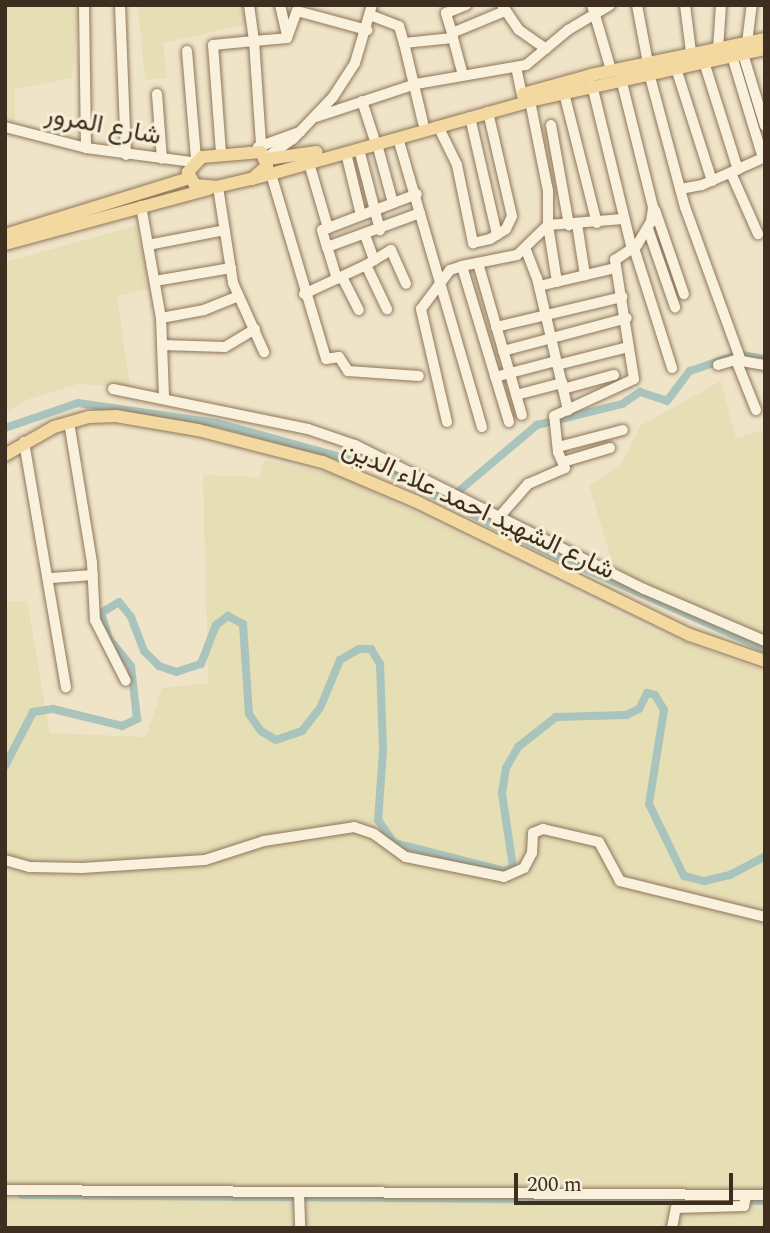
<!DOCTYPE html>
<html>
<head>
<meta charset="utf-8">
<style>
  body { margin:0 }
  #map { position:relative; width:770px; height:1233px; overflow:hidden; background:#f0e4c8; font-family:Spectral,Vazirmatn,serif }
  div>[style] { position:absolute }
  .farmland>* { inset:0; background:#e6deb5 }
  .canal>* { height:8px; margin:-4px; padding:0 4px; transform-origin:4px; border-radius:4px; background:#a9c4bc }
  .roads { filter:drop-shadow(0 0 2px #8d765c) drop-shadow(0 0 2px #8d765c) }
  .minor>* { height:10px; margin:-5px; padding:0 5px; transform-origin:5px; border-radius:5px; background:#faf1dc }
  .major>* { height:12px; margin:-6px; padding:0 6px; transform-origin:6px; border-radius:6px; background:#f3d9a0 }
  span { translate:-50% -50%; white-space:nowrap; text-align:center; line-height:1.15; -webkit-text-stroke:6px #f7eed8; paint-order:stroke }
  .street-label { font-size:26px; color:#3d2e20 }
  .frame { position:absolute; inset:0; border:7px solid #3d2e20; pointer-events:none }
  .scale { position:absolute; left:514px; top:1173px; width:219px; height:32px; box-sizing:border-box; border:4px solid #3d2e20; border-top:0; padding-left:9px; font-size:21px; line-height:24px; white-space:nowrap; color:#3d2e20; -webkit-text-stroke:5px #f7eed8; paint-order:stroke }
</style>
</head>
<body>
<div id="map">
  <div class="farmland">
    <i style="clip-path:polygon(5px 5px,79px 5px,72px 78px,15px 89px,15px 122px,5px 119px)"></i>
    <i style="clip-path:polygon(138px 5px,242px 5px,247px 24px,163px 43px,167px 78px,145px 80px)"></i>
    <i style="clip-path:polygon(136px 226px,151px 288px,117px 296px,130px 388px,78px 384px,29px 399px,5px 412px,5px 262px)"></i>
    <i style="clip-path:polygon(721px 381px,736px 438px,765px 430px,765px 637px,615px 570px,589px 486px,622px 463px,640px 426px)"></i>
    <i style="clip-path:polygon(264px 460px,339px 475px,659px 633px,765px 671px,765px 1228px,5px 1228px,5px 602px,27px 601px,50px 733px,146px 737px,162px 688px,208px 683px,203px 475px,260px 477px)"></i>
  </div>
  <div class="canal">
    <i style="left:742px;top:355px;width:23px;rotate:10deg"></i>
    <i style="left:5px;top:428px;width:77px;rotate:-18.9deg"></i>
    <i style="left:78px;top:403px;width:140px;rotate:8.2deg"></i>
    <i style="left:217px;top:423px;width:166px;rotate:15.4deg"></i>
    <i style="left:377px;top:467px;width:193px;rotate:26.4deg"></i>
    <i style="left:550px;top:553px;width:235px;rotate:24.1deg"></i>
    <i style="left:460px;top:490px;width:101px;rotate:-40.2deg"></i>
    <i style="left:537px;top:425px;width:88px;rotate:-13.9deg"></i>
    <i style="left:622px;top:404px;width:22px;rotate:-34deg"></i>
    <i style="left:640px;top:392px;width:28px;rotate:18deg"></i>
    <i style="left:667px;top:401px;width:38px;rotate:-53deg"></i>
    <i style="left:690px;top:371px;width:50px;rotate:-18.8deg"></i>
    <i style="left:5px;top:766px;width:61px;rotate:-62.6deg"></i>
    <i style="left:33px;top:712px;width:20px;rotate:-9deg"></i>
    <i style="left:53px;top:709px;width:71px;rotate:13.8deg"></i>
    <i style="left:122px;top:726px;width:17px;rotate:-25deg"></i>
    <i style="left:137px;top:719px;width:53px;rotate:-96.5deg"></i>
    <i style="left:131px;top:666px;width:35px;rotate:-129deg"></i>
    <i style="left:109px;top:639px;width:27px;rotate:-107deg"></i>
    <i style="left:101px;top:613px;width:21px;rotate:-31deg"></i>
    <i style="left:119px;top:602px;width:19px;rotate:51deg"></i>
    <i style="left:131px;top:617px;width:36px;rotate:69deg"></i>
    <i style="left:144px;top:651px;width:21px;rotate:45deg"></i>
    <i style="left:159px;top:666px;width:18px;rotate:19deg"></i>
    <i style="left:176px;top:672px;width:26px;rotate:-18deg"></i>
    <i style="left:201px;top:664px;width:42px;rotate:-69deg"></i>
    <i style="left:216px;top:625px;width:15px;rotate:-37deg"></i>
    <i style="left:228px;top:616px;width:17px;rotate:28deg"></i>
    <i style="left:243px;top:624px;width:90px;rotate:86.2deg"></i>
    <i style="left:249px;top:714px;width:21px;rotate:55deg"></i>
    <i style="left:261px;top:731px;width:17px;rotate:31deg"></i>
    <i style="left:276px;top:740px;width:28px;rotate:-19deg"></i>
    <i style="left:302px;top:731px;width:29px;rotate:-52deg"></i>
    <i style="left:320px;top:708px;width:52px;rotate:-67.4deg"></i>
    <i style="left:340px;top:660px;width:22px;rotate:-30deg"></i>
    <i style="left:359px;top:649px;width:12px"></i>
    <i style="left:371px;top:649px;width:17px;rotate:59deg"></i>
    <i style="left:380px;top:664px;width:87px;rotate:88deg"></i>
    <i style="left:383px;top:751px;width:69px;rotate:94.1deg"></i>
    <i style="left:378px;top:820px;width:28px;rotate:55deg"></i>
    <i style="left:394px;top:843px;width:114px;rotate:14.2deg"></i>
    <i style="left:505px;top:871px;width:9px;rotate:-27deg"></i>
    <i style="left:513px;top:867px;width:75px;rotate:-98.5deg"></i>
    <i style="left:502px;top:793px;width:25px;rotate:-81deg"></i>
    <i style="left:506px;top:768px;width:24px;rotate:-60deg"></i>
    <i style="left:518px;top:747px;width:48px;rotate:-38.3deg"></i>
    <i style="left:556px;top:717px;width:70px;rotate:-1.6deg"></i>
    <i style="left:626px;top:715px;width:14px;rotate:-25deg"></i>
    <i style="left:639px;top:709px;width:18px;rotate:-63deg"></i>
    <i style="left:647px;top:693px;width:8px;rotate:14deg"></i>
    <i style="left:655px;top:695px;width:17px;rotate:59deg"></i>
    <i style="left:664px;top:710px;width:95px;rotate:99.1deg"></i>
    <i style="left:649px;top:804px;width:80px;rotate:64.1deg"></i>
    <i style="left:684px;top:876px;width:21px;rotate:14deg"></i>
    <i style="left:704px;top:881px;width:27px;rotate:-13deg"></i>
    <i style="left:730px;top:875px;width:40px;rotate:-28deg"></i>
    <i style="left:22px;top:1195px;width:743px;rotate:0.46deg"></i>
  </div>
  <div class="roads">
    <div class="minor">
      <i style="left:84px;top:5px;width:143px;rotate:89.2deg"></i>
      <i style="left:120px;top:5px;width:150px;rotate:87.7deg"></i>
      <i style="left:249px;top:5px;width:36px;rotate:82deg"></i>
      <i style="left:254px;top:41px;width:33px;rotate:-5deg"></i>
      <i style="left:287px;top:38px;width:29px;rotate:-70deg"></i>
      <i style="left:297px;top:11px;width:73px;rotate:15.2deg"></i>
      <i style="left:280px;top:5px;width:31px;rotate:77deg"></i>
      <i style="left:502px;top:5px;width:30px;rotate:56deg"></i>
      <i style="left:519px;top:30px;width:33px;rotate:35deg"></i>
      <i style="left:592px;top:5px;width:68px;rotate:73.7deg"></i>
      <i style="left:637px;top:5px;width:59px;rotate:79.3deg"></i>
      <i style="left:685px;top:5px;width:55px;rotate:82.7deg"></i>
      <i style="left:370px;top:15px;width:31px;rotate:21deg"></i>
      <i style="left:399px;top:26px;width:18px;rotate:74deg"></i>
      <i style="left:404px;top:43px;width:49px;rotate:-5.8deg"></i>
      <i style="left:452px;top:33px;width:21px;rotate:-107deg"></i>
      <i style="left:446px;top:13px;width:22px;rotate:-22deg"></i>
      <i style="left:453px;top:38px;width:5px;rotate:-101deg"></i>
      <i style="left:452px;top:33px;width:57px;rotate:-22.5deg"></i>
      <i style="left:453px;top:38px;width:38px;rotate:75deg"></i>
      <i style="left:404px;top:43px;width:82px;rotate:76.6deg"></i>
      <i style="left:747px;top:43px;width:38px;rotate:-83deg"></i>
      <i style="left:718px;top:49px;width:44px;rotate:-86.1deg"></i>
      <i style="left:187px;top:51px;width:108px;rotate:85.2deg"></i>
      <i style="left:743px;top:54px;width:75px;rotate:73deg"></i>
      <i style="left:674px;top:62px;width:125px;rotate:72.3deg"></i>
      <i style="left:704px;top:62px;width:113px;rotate:72.5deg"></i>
      <i style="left:516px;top:67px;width:29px;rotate:78deg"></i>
      <i style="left:649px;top:73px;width:139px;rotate:75deg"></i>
      <i style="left:685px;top:207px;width:164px;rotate:70deg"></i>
      <i style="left:592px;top:85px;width:169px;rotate:76.3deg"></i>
      <i style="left:564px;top:93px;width:134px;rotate:75.8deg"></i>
      <i style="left:157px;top:94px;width:65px;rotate:85.6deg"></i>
      <i style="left:362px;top:101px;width:38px;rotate:72deg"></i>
      <i style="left:316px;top:117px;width:105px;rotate:-18.3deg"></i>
      <i style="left:416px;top:84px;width:112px;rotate:-9.8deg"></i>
      <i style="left:526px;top:65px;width:55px;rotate:-39.8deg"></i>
      <i style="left:568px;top:30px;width:49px;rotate:-30.8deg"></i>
      <i style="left:470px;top:117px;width:121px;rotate:77.1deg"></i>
      <i style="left:551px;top:125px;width:102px;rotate:79.8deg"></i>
      <i style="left:438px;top:126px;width:43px;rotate:64deg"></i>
      <i style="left:457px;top:165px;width:80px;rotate:78.4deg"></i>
      <i style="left:473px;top:243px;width:17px;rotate:-13deg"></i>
      <i style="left:490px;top:239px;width:19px;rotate:-32deg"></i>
      <i style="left:506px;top:229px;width:14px;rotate:-65deg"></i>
      <i style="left:512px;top:216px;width:107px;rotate:-103deg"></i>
      <i style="left:5px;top:127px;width:84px;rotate:14.5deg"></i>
      <i style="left:86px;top:148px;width:108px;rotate:7.5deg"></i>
      <i style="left:398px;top:138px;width:301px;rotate:73.8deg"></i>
      <i style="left:377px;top:144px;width:61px;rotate:74.8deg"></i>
      <i style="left:258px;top:147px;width:45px;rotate:-19.7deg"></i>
      <i style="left:359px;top:149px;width:84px;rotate:75.5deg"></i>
      <i style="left:221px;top:153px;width:108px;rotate:-94.2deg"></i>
      <i style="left:213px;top:45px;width:41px;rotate:-5.6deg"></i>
      <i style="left:254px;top:41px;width:104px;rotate:86.1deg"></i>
      <i style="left:346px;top:153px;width:64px;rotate:76.4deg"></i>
      <i style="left:267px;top:157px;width:32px;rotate:-35deg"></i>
      <i style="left:293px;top:139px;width:58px;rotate:-46.4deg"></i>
      <i style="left:333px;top:97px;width:40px;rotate:-57.1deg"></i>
      <i style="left:355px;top:63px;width:60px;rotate:-73.7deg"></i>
      <i style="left:309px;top:163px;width:68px;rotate:73.7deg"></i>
      <i style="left:328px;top:228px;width:6px;rotate:162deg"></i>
      <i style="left:322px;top:230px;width:18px;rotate:74deg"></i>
      <i style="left:731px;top:173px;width:67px;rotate:66.1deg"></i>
      <i style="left:271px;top:174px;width:193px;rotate:73.4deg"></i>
      <i style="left:326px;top:359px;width:13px;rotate:-9deg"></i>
      <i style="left:339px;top:357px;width:17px;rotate:57deg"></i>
      <i style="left:348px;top:371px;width:71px;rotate:4deg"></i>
      <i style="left:218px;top:187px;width:97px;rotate:81.1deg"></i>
      <i style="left:233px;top:283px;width:76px;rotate:65.8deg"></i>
      <i style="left:680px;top:189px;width:22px;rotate:-10deg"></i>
      <i style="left:702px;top:185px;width:67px;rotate:-23.9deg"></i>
      <i style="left:763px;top:158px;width:107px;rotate:-106.9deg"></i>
      <i style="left:141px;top:206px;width:114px;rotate:79.9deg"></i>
      <i style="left:161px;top:318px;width:79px;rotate:87.8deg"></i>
      <i style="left:655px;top:210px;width:89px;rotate:71deg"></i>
      <i style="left:577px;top:224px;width:52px;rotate:81.1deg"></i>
      <i style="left:328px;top:228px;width:95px;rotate:-20.9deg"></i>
      <i style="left:648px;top:229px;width:83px;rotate:70.9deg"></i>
      <i style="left:365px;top:235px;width:27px;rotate:70deg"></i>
      <i style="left:148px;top:245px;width:78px;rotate:-11deg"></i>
      <i style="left:634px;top:248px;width:126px;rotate:72.4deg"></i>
      <i style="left:526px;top:250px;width:30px;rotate:69deg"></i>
      <i style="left:537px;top:278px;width:136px;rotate:76.8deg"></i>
      <i style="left:478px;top:263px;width:158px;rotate:73.9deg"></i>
      <i style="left:366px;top:265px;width:29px;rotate:-31deg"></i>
      <i style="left:391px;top:250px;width:37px;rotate:66deg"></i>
      <i style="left:342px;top:277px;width:37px;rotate:63deg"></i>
      <i style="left:337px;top:279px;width:34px;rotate:-107deg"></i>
      <i style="left:327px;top:247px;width:99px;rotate:-20.1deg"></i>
      <i style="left:155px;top:281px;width:77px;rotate:-9.7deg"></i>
      <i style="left:557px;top:282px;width:58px;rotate:-99deg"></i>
      <i style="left:548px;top:225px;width:75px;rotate:-4.6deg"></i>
      <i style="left:539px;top:286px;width:79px;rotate:-13.2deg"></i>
      <i style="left:304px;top:294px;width:68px;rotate:-25.1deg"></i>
      <i style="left:366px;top:265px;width:49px;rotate:64.5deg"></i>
      <i style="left:161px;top:318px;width:44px;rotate:-10.5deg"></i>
      <i style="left:204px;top:310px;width:37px;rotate:-22deg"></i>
      <i style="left:496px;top:327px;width:130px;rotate:-13.4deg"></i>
      <i style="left:163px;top:345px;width:62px;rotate:1.8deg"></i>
      <i style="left:225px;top:347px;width:35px;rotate:-31deg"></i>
      <i style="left:503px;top:351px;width:128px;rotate:-14.9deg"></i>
      <i style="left:736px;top:360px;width:54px;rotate:68.2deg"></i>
      <i style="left:557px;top:365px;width:73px;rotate:-14.2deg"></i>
      <i style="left:718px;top:365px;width:19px;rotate:-16deg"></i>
      <i style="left:736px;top:360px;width:29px;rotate:10deg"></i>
      <i style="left:495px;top:377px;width:63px;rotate:-14.7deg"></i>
      <i style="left:113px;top:389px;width:199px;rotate:11.6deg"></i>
      <i style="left:308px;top:429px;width:50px;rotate:18.8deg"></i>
      <i style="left:355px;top:445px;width:323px;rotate:26.5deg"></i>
      <i style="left:644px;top:589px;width:132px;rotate:23.3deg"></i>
      <i style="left:563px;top:389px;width:53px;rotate:-15.4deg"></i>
      <i style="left:516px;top:395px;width:48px;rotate:-14.6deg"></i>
      <i style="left:69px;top:422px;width:143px;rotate:80.7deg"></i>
      <i style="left:92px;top:563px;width:57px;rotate:87deg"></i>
      <i style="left:95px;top:620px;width:68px;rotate:63.1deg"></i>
      <i style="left:447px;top:422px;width:116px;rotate:-103deg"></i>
      <i style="left:421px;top:309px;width:49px;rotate:-53.4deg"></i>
      <i style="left:450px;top:270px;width:13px;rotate:-18deg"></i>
      <i style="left:509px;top:422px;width:163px;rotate:-106.8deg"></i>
      <i style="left:462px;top:266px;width:56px;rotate:-11.3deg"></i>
      <i style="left:517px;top:255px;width:43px;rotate:-44.1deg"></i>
      <i style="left:548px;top:225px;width:34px;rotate:-90deg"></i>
      <i style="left:548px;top:191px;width:92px;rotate:-101.3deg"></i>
      <i style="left:24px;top:442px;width:249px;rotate:80.3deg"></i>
      <i style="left:558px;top:447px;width:67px;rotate:-14.7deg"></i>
      <i style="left:563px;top:462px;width:49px;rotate:-16.6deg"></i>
      <i style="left:500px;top:516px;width:43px;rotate:-48.8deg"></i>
      <i style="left:528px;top:484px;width:40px;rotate:-23.4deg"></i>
      <i style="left:565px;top:468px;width:17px;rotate:-114deg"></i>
      <i style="left:558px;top:452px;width:36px;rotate:-96deg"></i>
      <i style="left:554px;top:416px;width:88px;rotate:-24.8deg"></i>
      <i style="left:634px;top:379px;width:121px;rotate:-99.1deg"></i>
      <i style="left:615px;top:260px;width:27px;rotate:-34deg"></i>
      <i style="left:637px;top:245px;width:27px;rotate:-59deg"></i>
      <i style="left:651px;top:222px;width:15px;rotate:-82deg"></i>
      <i style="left:653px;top:207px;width:132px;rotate:-104deg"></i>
      <i style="left:51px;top:578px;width:42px;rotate:-4.1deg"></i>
      <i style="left:5px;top:860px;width:26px;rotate:16deg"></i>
      <i style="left:30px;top:867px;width:52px;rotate:1.1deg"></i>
      <i style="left:82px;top:868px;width:123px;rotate:-3.7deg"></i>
      <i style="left:205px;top:860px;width:62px;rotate:-17.9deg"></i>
      <i style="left:264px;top:841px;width:91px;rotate:-8.8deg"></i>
      <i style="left:354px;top:827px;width:21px;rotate:19deg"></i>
      <i style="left:374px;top:834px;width:39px;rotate:36deg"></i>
      <i style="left:406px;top:857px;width:100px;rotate:11.5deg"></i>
      <i style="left:504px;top:877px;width:22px;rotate:-24deg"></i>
      <i style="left:524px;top:868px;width:17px;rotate:-62deg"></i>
      <i style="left:532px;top:853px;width:20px;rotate:-87deg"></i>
      <i style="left:533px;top:833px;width:11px;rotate:-22deg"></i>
      <i style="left:543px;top:829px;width:57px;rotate:13.1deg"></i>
      <i style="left:599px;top:842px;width:44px;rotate:61.7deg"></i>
      <i style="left:620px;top:881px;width:149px;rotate:13.9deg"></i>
      <i style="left:5px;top:1190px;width:760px;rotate:0.38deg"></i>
      <i style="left:299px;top:1193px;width:35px;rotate:88deg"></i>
      <i style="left:672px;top:1228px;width:20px;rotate:-79deg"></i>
      <i style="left:676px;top:1208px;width:68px;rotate:-1.7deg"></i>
      <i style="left:744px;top:1206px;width:10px;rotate:-79deg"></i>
    </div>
    <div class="major">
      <i style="left:523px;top:94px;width:71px;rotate:-15.6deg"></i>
      <i style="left:591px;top:75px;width:178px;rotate:-11.7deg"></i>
      <i style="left:267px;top:159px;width:50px;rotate:-8deg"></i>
      <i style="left:252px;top:179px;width:20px;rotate:-41deg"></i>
      <i style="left:267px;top:166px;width:15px;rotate:-113deg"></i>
      <i style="left:261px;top:152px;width:59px;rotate:175.2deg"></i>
      <i style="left:202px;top:157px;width:21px;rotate:133deg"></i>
      <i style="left:188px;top:172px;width:15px;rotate:62deg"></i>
      <i style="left:195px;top:185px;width:21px;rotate:5deg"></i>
      <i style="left:216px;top:187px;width:37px;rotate:-13deg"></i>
      <i style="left:252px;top:179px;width:20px;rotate:-15deg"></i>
      <i style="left:271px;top:174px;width:269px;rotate:-15.7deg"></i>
      <i style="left:530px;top:101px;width:241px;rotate:-12.5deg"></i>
      <i style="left:5px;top:235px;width:193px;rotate:-17.2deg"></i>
      <i style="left:5px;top:244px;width:211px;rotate:-15.1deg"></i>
      <i style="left:5px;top:455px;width:56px;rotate:-29.7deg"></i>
      <i style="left:54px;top:427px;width:36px;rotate:-16deg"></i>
      <i style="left:89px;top:417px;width:27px;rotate:-2deg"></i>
      <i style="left:116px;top:416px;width:83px;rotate:9.7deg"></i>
      <i style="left:198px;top:430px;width:129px;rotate:14.4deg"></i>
      <i style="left:323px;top:462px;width:100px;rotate:23deg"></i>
      <i style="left:415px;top:501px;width:306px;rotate:26deg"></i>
      <i style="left:690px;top:635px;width:79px;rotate:19.1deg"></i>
    </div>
  </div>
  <div class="street-label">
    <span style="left:103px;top:126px;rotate:11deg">شارع المرور</span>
    <span style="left:478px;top:510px;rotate:25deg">شارع الشهيد احمد علاء الدين</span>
  </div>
  <div class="frame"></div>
  <div class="scale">200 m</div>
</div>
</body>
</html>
